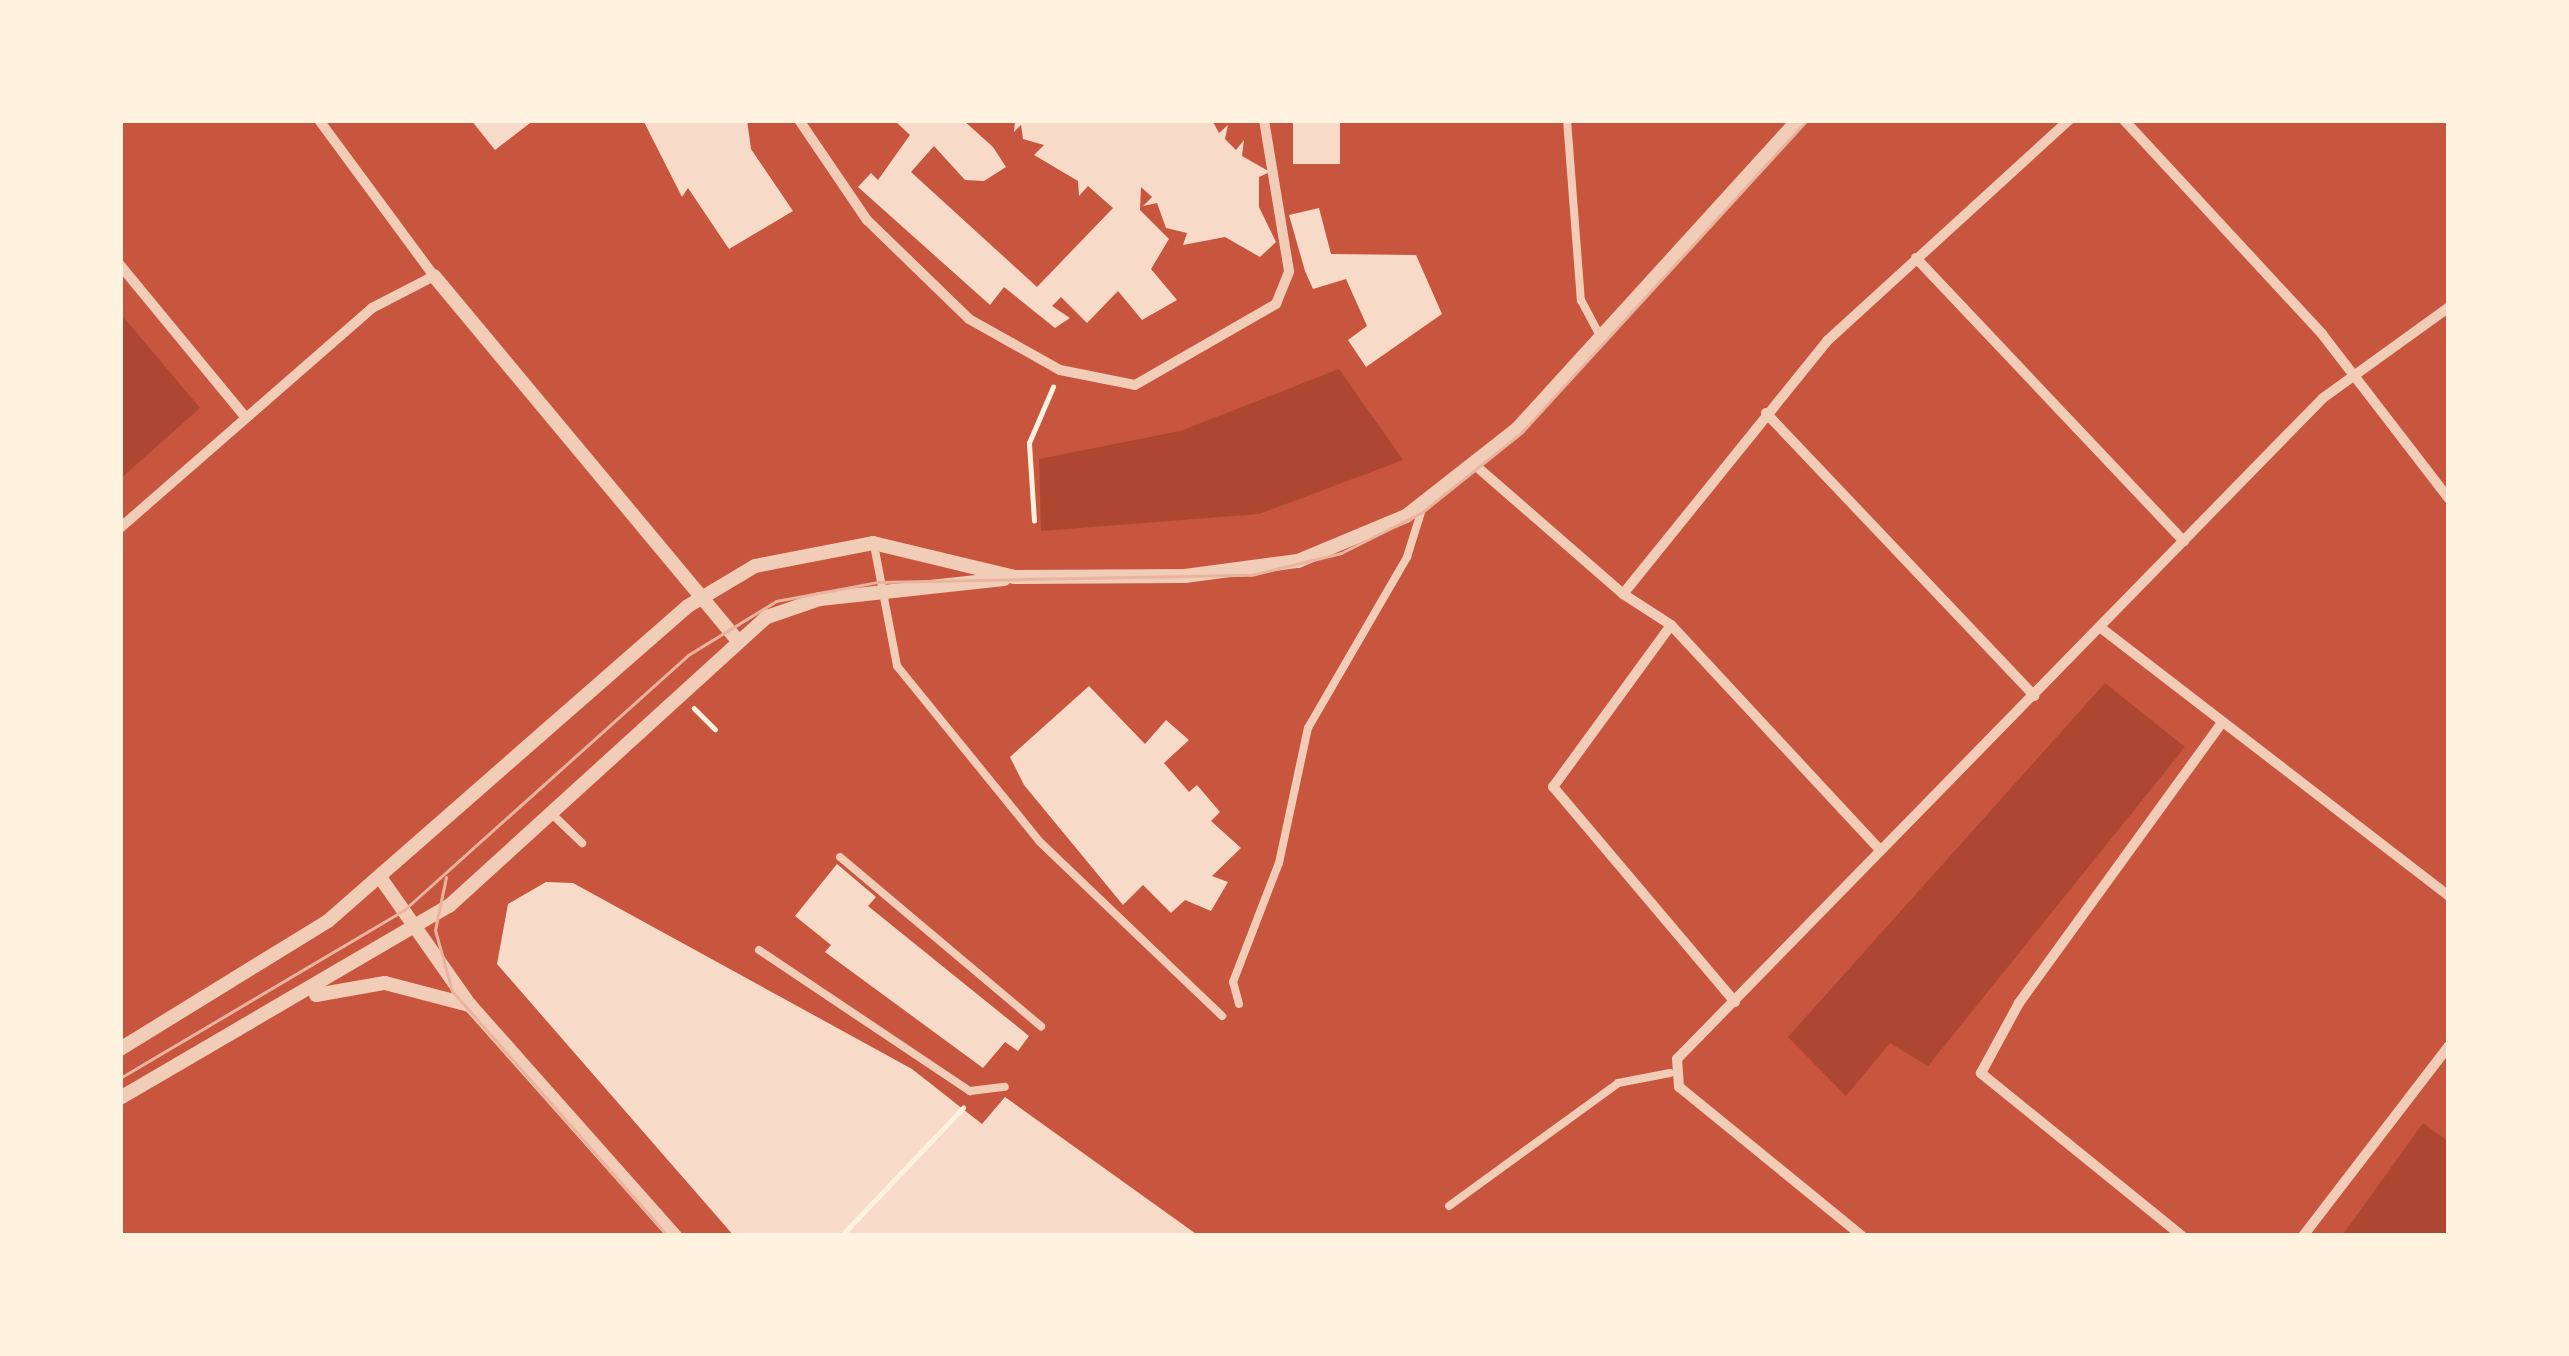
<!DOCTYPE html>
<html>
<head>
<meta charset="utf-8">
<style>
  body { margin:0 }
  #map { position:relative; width:2569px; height:1356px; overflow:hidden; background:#c8553d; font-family:"Nunito Sans",sans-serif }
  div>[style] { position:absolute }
  .green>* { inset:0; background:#ae4732 }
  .building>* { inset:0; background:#f7dbc8; transform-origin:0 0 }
  .path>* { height:4.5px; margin:-2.25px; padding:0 2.25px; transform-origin:2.25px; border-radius:2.25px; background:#fff3e0 }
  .pedestrian>* { height:8px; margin:-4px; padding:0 4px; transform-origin:4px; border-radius:4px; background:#f1ccb7 }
  .minor>* { height:10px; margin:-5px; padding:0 5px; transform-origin:5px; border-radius:5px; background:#f1ccb7 }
  .tertiary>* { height:14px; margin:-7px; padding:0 7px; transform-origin:7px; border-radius:7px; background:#f1ccb7 }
  .tram>* { height:3px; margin:-1.5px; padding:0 1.5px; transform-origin:1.5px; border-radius:1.5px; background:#e9b49f }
  span { translate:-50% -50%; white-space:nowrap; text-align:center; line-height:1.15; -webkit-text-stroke:10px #fff3e0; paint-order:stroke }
  .frame { position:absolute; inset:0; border:123px solid #fff3e0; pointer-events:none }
</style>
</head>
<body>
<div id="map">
  <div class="green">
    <i style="clip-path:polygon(120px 313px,200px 408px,120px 479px)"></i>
    <i style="clip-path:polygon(1339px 369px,1403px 460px,1259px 514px,1041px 531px,1039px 459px,1180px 431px)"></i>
    <i style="clip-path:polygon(2105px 683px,2185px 747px,1928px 1066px,1890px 1043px,1846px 1096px,1788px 1037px)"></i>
    <i style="clip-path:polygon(2423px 1123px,2449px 1142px,2449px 1236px,2342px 1236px)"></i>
  </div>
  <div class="building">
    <i style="clip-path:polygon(471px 120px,534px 120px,495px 150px)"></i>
    <i style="clip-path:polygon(643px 120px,747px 120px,751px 149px,793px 211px,729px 249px,688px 188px,682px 197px)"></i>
    <i style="clip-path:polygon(894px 120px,963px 120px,993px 147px,1006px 167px,984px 181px,965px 180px,934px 146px,911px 172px,1037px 287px,1113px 208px,1088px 186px,1079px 196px,1078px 181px,1034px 155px,1044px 145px,1023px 139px,1021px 125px,1014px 132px,1015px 120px,1212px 120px,1219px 133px,1228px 125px,1225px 139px,1236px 150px,1244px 140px,1242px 156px,1270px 172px,1259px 177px,1259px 207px,1276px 242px,1260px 257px,1225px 237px,1183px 245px,1187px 233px,1166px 228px,1157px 203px,1143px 206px,1152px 197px,1141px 187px,1140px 210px,1169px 239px,1151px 269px,1177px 300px,1142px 320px,1118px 291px,1087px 323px,1061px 297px,1052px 306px,1070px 318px,1055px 328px,1004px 287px,990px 305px,858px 187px,871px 173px,878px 180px,910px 135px)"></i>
    <i style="left:1293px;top:120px;width:47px;height:44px"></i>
    <i style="clip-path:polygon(1319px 208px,1331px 254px,1416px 255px,1442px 314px,1366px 367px,1348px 340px,1367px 326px,1346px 279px,1313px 289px,1305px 271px,1289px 215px)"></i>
    <i style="clip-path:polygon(1089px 686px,1145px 744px,1166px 720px,1189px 740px,1164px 763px,1189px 792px,1197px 785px,1220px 812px,1211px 821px,1241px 848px,1212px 876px,1228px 882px,1211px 911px,1185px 900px,1171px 913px,1143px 885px,1123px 905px,1024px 785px,1010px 757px)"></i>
    <i style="clip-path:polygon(837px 864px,876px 897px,868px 906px,1029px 1036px,1018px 1051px,1005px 1042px,983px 1068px,825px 952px,831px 945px,795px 916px)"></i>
    <i style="clip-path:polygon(546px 882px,573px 883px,912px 1069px,982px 1124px,1005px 1097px,1199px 1236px,734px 1236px,497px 964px,508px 904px)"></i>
  </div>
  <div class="path">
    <i style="left:1034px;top:521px;width:78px;rotate:-93.7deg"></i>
    <i style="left:1029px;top:443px;width:61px;rotate:-66.8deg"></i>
    <i style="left:694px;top:708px;width:30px;rotate:45deg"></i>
    <i style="left:841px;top:1236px;width:177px;rotate:-46.4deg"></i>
  </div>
  <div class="pedestrian">
    <i style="left:1567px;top:120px;width:181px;rotate:85.6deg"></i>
    <i style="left:1581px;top:300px;width:40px;rotate:62deg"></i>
    <i style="left:874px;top:545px;width:123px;rotate:79.2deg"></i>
    <i style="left:897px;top:666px;width:227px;rotate:50.9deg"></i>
    <i style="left:1040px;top:842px;width:252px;rotate:43.7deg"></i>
    <i style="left:552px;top:814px;width:42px;rotate:44deg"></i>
    <i style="left:840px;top:857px;width:263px;rotate:40.1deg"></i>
    <i style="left:759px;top:950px;width:254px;rotate:33.8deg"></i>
    <i style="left:970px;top:1091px;width:35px;rotate:-7deg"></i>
    <i style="left:1239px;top:1004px;width:23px;rotate:-105deg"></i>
    <i style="left:1233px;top:982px;width:128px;rotate:-68.9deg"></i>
    <i style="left:1279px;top:863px;width:138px;rotate:-77.9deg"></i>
    <i style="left:1308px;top:728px;width:198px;rotate:-59.9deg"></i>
    <i style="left:1407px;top:557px;width:53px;rotate:-72.6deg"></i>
    <i style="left:1449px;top:1206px;width:209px;rotate:-36deg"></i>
    <i style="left:1618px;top:1083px;width:53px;rotate:-10.9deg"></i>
  </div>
  <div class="minor">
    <i style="left:799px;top:120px;width:121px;rotate:55.8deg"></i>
    <i style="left:867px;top:220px;width:142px;rotate:44.1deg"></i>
    <i style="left:969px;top:319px;width:104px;rotate:29.3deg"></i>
    <i style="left:1060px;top:370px;width:76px;rotate:11.3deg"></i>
    <i style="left:1135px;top:385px;width:163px;rotate:-29.9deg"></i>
    <i style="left:1276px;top:304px;width:35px;rotate:-68deg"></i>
    <i style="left:1289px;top:271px;width:153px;rotate:-99.4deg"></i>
    <i style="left:2124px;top:120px;width:292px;rotate:47.2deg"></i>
    <i style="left:2322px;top:334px;width:208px;rotate:52.4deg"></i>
    <i style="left:1916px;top:258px;width:390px;rotate:46.6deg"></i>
    <i style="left:120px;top:265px;width:198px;rotate:50.5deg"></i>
    <i style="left:1766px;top:413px;width:390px;rotate:46.5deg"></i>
    <i style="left:1476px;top:466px;width:195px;rotate:41deg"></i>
    <i style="left:120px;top:528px;width:335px;rotate:-41.1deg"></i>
    <i style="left:372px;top:308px;width:70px;rotate:-27.3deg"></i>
    <i style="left:434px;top:276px;width:194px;rotate:-126.4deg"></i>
    <i style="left:1671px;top:625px;width:306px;rotate:47.1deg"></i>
    <i style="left:2101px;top:628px;width:439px;rotate:37.6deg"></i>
    <i style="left:1735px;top:1002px;width:282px;rotate:-130.2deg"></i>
    <i style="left:1553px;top:787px;width:200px;rotate:-53.9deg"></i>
    <i style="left:1671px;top:625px;width:57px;rotate:-147.1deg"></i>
    <i style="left:1623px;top:594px;width:325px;rotate:-51.1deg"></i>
    <i style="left:1827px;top:341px;width:328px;rotate:-42.4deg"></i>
    <i style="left:1862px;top:1236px;width:236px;rotate:-140.8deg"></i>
    <i style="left:1679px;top:1087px;width:28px;rotate:-94deg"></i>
    <i style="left:1677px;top:1059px;width:924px;rotate:-45.66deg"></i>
    <i style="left:2323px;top:398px;width:155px;rotate:-35.8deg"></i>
    <i style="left:2182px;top:1236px;width:259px;rotate:-141deg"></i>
    <i style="left:1981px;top:1073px;width:80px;rotate:-61.5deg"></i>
    <i style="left:2019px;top:1003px;width:343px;rotate:-54.1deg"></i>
    <i style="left:2303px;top:1236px;width:240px;rotate:-52.5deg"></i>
  </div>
  <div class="tertiary">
    <i style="left:434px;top:276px;width:475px;rotate:50.2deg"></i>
    <i style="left:382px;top:880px;width:153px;rotate:54.9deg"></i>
    <i style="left:470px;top:1005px;width:309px;rotate:48.4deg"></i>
    <i style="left:316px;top:995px;width:70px;rotate:-9.9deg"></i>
    <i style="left:385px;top:983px;width:87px;rotate:14.7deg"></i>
    <i style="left:120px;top:1049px;width:244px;rotate:-31.6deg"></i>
    <i style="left:328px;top:921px;width:478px;rotate:-41.2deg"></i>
    <i style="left:688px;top:606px;width:78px;rotate:-30.8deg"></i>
    <i style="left:755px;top:566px;width:120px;rotate:-11deg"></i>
    <i style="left:873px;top:543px;width:146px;rotate:13.5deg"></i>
    <i style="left:1015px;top:577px;width:170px;rotate:-0.3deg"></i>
    <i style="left:1185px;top:576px;width:114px;rotate:-7.6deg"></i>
    <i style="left:1298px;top:561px;width:117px;rotate:-22.6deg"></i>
    <i style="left:1406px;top:516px;width:141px;rotate:-38.1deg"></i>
    <i style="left:1517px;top:429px;width:418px;rotate:-47.7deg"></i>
    <i style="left:120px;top:1098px;width:381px;rotate:-30.3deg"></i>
    <i style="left:449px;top:906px;width:430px;rotate:-42.3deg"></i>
    <i style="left:767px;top:617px;width:56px;rotate:-18.8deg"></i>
    <i style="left:820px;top:599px;width:185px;rotate:-6.2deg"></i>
  </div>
  <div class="tram">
    <i style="left:446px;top:877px;width:54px;rotate:101.7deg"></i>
    <i style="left:435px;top:930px;width:63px;rotate:74.4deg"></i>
    <i style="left:452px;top:991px;width:327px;rotate:48.6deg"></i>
    <i style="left:120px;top:1078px;width:330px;rotate:-30.6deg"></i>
    <i style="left:404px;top:910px;width:382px;rotate:-41.9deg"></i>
    <i style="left:688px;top:655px;width:103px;rotate:-31.5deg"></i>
    <i style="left:776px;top:601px;width:104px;rotate:-10.6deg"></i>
    <i style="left:878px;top:582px;width:373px;rotate:-1.1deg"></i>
    <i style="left:1251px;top:575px;width:93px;rotate:-13.7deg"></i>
    <i style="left:1341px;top:553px;width:89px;rotate:-26.6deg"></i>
    <i style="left:1421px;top:513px;width:129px;rotate:-38.7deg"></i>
    <i style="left:1522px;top:432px;width:423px;rotate:-47.6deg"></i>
  </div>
  <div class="frame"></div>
</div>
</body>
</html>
